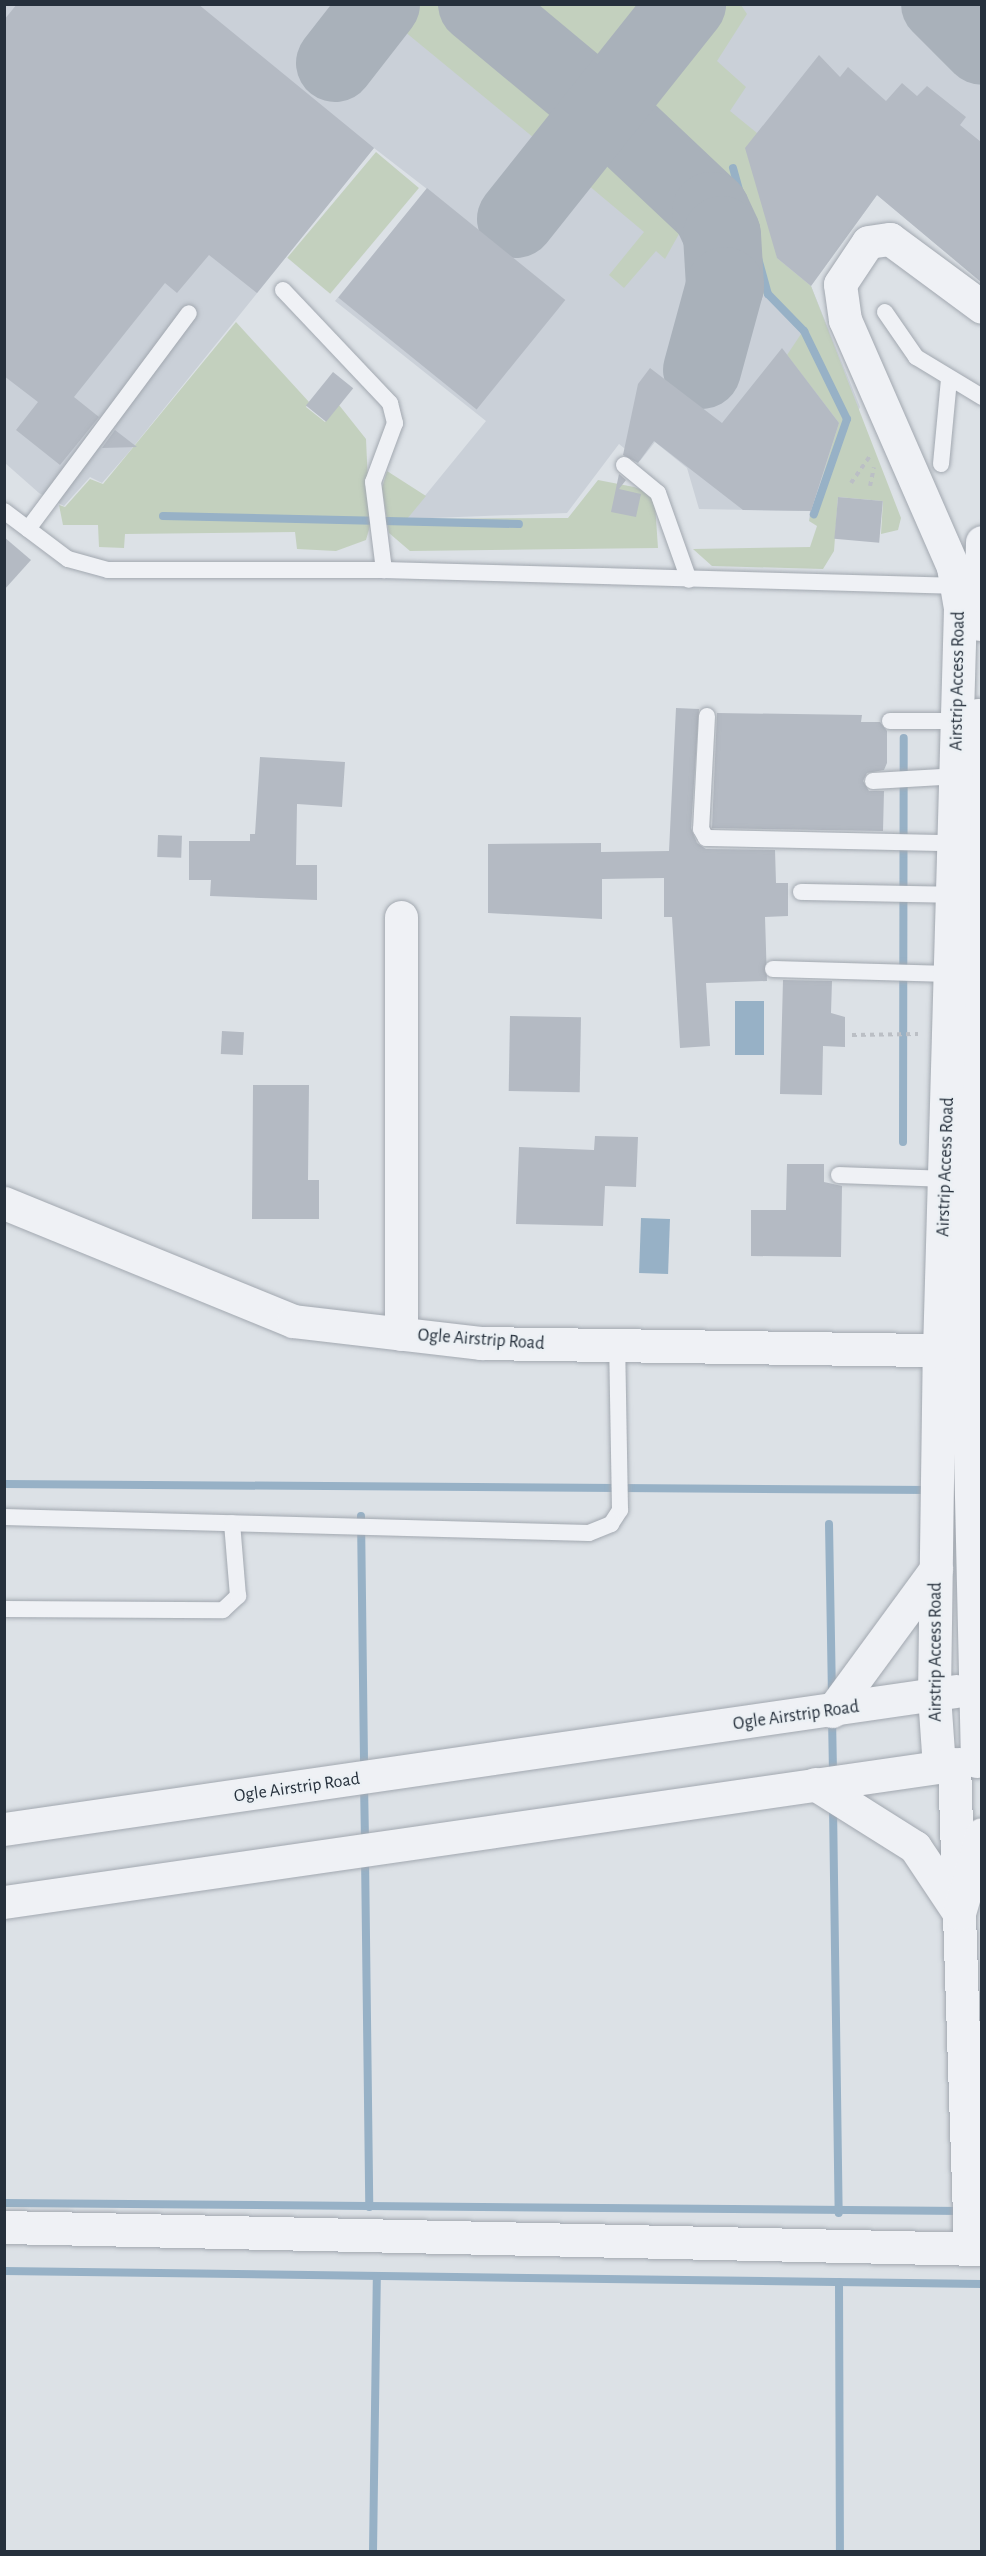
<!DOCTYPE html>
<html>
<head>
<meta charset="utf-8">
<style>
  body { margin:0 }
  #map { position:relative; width:986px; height:2556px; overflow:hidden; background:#dce1e6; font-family:"Alegreya Sans",sans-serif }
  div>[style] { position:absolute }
  .built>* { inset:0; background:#cad0d8 }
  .green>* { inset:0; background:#c3d0be; transform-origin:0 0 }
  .water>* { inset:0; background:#97b1c6; transform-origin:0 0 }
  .stream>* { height:8px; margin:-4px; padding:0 4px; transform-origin:4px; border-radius:4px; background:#97b1c6 }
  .taxiway>* { height:78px; margin:-39px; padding:0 39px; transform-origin:39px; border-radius:39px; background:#a9b1ba }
  .building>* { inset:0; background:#b4bac3; transform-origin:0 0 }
  .path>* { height:4px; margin-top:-2px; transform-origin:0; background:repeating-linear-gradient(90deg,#bbbfc5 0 4.5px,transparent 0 9px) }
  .roads { filter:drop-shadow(0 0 2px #a2a8b0) drop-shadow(0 0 2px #a2a8b0) }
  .service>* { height:16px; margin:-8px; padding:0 8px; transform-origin:8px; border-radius:8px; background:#eff1f5 }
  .minor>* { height:33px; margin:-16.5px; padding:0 16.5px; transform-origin:16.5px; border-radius:16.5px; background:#eff1f5 }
  .tertiary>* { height:33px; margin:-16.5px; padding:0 16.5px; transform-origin:16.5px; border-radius:16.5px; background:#eff1f5 }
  span { translate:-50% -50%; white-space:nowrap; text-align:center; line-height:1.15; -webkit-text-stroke:4.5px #ebf0f4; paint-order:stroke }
  .street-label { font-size:18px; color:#26303c }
  .frame { position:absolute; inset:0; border:6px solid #26303c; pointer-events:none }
</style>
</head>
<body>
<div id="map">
  <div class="built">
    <i style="clip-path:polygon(5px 5px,981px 5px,981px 282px,877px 195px,811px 286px,860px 407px,809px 521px,810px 511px,699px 509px,687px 468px,655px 442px,640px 461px,619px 444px,567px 513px,406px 519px,486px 421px,335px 301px,427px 189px,374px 148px,129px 452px,102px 483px,90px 477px,64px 506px,39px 493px,5px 463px)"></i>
  </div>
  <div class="green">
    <i style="clip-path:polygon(404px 4px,459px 5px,569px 100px,534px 138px,404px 31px,397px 17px)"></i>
    <i style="clip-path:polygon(509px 5px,655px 5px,611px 60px,587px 66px)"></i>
    <i style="clip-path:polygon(700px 5px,741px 5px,747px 14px,717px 61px,746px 87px,730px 111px,757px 133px,777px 258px,811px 286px,901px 518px,898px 530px,881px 534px,883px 501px,838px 497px,834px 551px,823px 569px,712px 566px,693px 549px,810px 547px,817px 526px,809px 521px,839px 423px,787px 355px,803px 331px,761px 292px,745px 307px,736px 297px,739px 256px,729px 211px,713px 177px,633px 96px,636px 82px)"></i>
    <i style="clip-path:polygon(602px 125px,668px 182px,680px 211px,679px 234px,665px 259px,656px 251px,624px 288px,609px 275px,644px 232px,569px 169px)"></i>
    <i style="left:376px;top:152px;width:56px;height:138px;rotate:40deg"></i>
    <i style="clip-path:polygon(236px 322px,309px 402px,306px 407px,325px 422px,339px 405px,366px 439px,370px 526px,366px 540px,336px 551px,297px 549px,295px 532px,125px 534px,124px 548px,99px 547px,98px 525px,63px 525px,59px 505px,65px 507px,90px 479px,103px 484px)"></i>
    <i style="clip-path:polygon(387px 471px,426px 496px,407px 519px,568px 518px,598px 480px,634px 487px,648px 492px,655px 504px,658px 548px,410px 551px,389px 533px,382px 488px)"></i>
  </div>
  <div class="water">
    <i style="left:735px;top:1001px;width:29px;height:54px"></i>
    <i style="left:641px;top:1218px;width:29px;height:55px;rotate:2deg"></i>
  </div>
  <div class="stream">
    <i style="left:733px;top:168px;width:131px;rotate:74.5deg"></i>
    <i style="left:768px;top:294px;width:52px;rotate:45.8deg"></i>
    <i style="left:804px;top:331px;width:98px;rotate:64deg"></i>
    <i style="left:847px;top:419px;width:101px;rotate:109.2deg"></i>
    <i style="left:163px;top:516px;width:356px;rotate:1.3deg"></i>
    <i style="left:903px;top:1142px;width:404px;rotate:-89.9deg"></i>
    <i style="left:4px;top:1484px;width:927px;rotate:0.37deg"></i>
    <i style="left:361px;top:1516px;width:254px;rotate:89.3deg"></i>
    <i style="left:829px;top:1524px;width:170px;rotate:89deg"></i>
    <i style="left:832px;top:1716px;width:59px;rotate:89deg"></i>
    <i style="left:364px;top:1783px;width:59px;rotate:89deg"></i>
    <i style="left:833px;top:1806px;width:407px;rotate:89.2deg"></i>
    <i style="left:365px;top:1855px;width:352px;rotate:89.3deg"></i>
    <i style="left:4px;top:2203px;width:959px;rotate:0.48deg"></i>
    <i style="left:4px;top:2271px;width:978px;rotate:0.76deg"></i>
    <i style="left:839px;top:2282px;width:270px;rotate:89.8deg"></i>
    <i style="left:373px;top:2552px;width:276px;rotate:-89.2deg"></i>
  </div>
  <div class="taxiway">
    <i style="left:477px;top:4px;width:165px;rotate:39.8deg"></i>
    <i style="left:604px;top:110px;width:147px;rotate:43.3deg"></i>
    <i style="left:711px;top:211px;width:26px;rotate:65deg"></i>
    <i style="left:722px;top:235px;width:51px;rotate:86.6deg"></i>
    <i style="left:725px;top:286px;width:87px;rotate:105.3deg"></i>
    <i style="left:940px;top:4px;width:59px;rotate:45deg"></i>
    <i style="left:335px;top:63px;width:75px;rotate:-52.1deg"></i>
    <i style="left:516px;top:219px;width:275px;rotate:-51.5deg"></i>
  </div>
  <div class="building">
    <i style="clip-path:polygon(17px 4px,198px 4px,374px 148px,257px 293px,209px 255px,177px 293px,165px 283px,74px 397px,99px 417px,60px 465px,16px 430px,38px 402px,4px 376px,4px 20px)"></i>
    <i style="clip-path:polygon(819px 55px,840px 77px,848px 67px,886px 101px,902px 83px,917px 96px,927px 86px,966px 117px,960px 125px,981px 142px,981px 282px,877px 195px,811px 286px,777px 258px,745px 148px)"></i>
    <i style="left:427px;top:188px;width:178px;height:141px;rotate:39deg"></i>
    <i style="clip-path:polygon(782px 348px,839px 423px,811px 511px,743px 510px,654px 441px,638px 463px,623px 455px,638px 384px,650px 368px,722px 423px)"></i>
    <i style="left:333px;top:372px;width:26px;height:43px;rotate:39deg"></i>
    <i style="clip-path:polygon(115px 430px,137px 447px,102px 448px)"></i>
    <i style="clip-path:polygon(619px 474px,626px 480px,619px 489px,641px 494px,636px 517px,611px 512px)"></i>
    <i style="left:838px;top:497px;width:45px;height:42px;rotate:5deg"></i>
    <i style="clip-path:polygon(4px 537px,31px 560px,4px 590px)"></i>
    <i style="clip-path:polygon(676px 708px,699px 709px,691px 828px,697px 843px,706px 849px,775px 850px,776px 883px,788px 883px,788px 916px,765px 917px,767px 981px,706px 983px,710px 1046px,680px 1048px,672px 917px,664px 917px,664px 878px,602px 879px,602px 919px,488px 913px,488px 844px,601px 843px,601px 852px,669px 851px)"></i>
    <i style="clip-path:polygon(717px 713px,862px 715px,861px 722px,880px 722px,887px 731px,887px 763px,884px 770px,867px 773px,863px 781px,869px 791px,884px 791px,883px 831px,712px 828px)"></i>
    <i style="clip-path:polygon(260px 757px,345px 762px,342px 807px,297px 804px,296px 865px,317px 865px,317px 900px,210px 896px,211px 880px,189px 880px,189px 841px,250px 841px,250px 834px,255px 834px)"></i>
    <i style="left:158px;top:835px;width:24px;height:22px;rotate:2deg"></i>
    <i style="clip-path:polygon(783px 980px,832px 981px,831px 1013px,845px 1017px,845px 1047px,823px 1046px,822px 1095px,780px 1094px)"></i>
    <i style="left:510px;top:1016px;width:71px;height:75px;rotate:1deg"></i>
    <i style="left:222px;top:1031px;width:22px;height:23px;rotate:3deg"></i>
    <i style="clip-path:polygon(253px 1085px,309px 1085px,308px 1180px,319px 1180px,319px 1219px,252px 1219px)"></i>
    <i style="clip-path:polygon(595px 1136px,638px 1137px,636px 1187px,605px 1186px,603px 1226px,516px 1224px,519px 1147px,594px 1150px)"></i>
    <i style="clip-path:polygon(787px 1164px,824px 1164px,824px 1182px,842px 1186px,841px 1257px,751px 1256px,751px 1210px,786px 1210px)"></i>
  </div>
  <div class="path">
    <i style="left:851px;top:483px;width:35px;rotate:-55deg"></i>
    <i style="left:870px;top:486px;width:19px;rotate:-78deg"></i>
    <i style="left:852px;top:1035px;width:66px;rotate:-0.9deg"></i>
  </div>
  <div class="roads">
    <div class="service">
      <i style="left:283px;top:290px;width:156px;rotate:46.6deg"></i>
      <i style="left:390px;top:403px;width:21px;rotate:76deg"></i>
      <i style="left:395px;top:423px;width:63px;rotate:110.4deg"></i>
      <i style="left:373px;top:482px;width:89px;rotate:82.9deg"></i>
      <i style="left:885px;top:312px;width:55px;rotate:55.4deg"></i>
      <i style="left:916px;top:357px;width:77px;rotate:31.2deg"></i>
      <i style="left:941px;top:464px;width:85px;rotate:-84.6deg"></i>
      <i style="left:624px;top:465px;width:44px;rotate:39.5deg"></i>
      <i style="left:658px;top:493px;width:92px;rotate:70.4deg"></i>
      <i style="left:4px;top:511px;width:80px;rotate:36.9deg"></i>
      <i style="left:68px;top:559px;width:41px;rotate:15.4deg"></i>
      <i style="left:108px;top:570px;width:276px"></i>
      <i style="left:384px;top:570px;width:577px;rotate:1.59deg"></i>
      <i style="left:28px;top:529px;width:269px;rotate:-53.3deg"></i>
      <i style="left:707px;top:716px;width:113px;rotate:93deg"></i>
      <i style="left:701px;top:829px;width:10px;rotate:61deg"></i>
      <i style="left:706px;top:838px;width:249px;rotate:1.2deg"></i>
      <i style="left:890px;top:721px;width:67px"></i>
      <i style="left:873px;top:781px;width:86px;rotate:-3.3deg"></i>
      <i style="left:801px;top:892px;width:153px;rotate:1.1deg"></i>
      <i style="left:773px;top:969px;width:177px;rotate:1.6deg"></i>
      <i style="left:839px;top:1175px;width:108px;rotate:2.1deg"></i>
      <i style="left:4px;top:1517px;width:585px;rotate:1.57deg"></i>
      <i style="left:589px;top:1533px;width:24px;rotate:-22deg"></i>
      <i style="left:611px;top:1524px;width:17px;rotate:-57deg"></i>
      <i style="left:620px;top:1510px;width:164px;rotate:-91deg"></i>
      <i style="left:4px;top:1609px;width:219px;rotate:0.3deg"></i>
      <i style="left:223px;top:1610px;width:21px;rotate:-43deg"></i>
      <i style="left:238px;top:1596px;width:73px;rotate:-94.7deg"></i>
    </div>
    <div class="minor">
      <i style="left:4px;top:1203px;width:312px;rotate:22.2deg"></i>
      <i style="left:293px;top:1321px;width:189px;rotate:6.7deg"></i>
      <i style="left:481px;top:1343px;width:487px;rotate:0.9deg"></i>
      <i style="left:401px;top:1334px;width:417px;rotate:-90deg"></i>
      <i style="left:954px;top:1764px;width:485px;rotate:88.1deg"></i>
      <i style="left:4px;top:2227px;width:978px;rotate:1.29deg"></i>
    </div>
    <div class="tertiary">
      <i style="left:980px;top:624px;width:82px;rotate:-88.6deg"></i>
      <i style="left:832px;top:1711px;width:176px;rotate:-53.8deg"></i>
      <i style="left:977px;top:1761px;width:349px;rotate:-91.3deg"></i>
      <i style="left:969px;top:1412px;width:697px;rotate:-89.26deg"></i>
      <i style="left:939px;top:1767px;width:72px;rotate:-94deg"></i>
      <i style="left:934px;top:1695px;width:344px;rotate:-89.2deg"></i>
      <i style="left:939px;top:1351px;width:743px;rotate:-88.38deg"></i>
      <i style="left:960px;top:608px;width:42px;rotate:-99.7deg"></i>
      <i style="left:953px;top:567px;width:270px;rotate:-113.6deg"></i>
      <i style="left:845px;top:320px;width:36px;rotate:-98deg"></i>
      <i style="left:840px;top:284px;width:50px;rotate:-56.3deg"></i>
      <i style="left:868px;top:242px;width:22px;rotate:-8deg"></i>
      <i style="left:890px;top:239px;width:114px;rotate:36.5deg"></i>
      <i style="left:815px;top:1784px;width:118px;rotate:32.2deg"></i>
      <i style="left:915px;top:1847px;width:79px;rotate:56.3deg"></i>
      <i style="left:4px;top:1829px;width:962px;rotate:-8.25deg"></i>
      <i style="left:4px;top:1902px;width:965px;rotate:-8.22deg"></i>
      <i style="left:959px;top:1913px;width:82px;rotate:-73.8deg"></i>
    </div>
  </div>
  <div class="street-label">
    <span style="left:958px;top:681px;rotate:-89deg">Airstrip Access Road</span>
    <span style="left:946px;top:1167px;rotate:-88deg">Airstrip Access Road</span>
    <span style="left:481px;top:1340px;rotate:4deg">Ogle Airstrip Road</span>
    <span style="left:936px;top:1652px;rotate:-90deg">Airstrip Access Road</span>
    <span style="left:796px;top:1716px;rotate:-8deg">Ogle Airstrip Road</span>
    <span style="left:297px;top:1788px;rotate:-8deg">Ogle Airstrip Road</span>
  </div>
  <div class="frame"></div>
</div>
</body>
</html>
